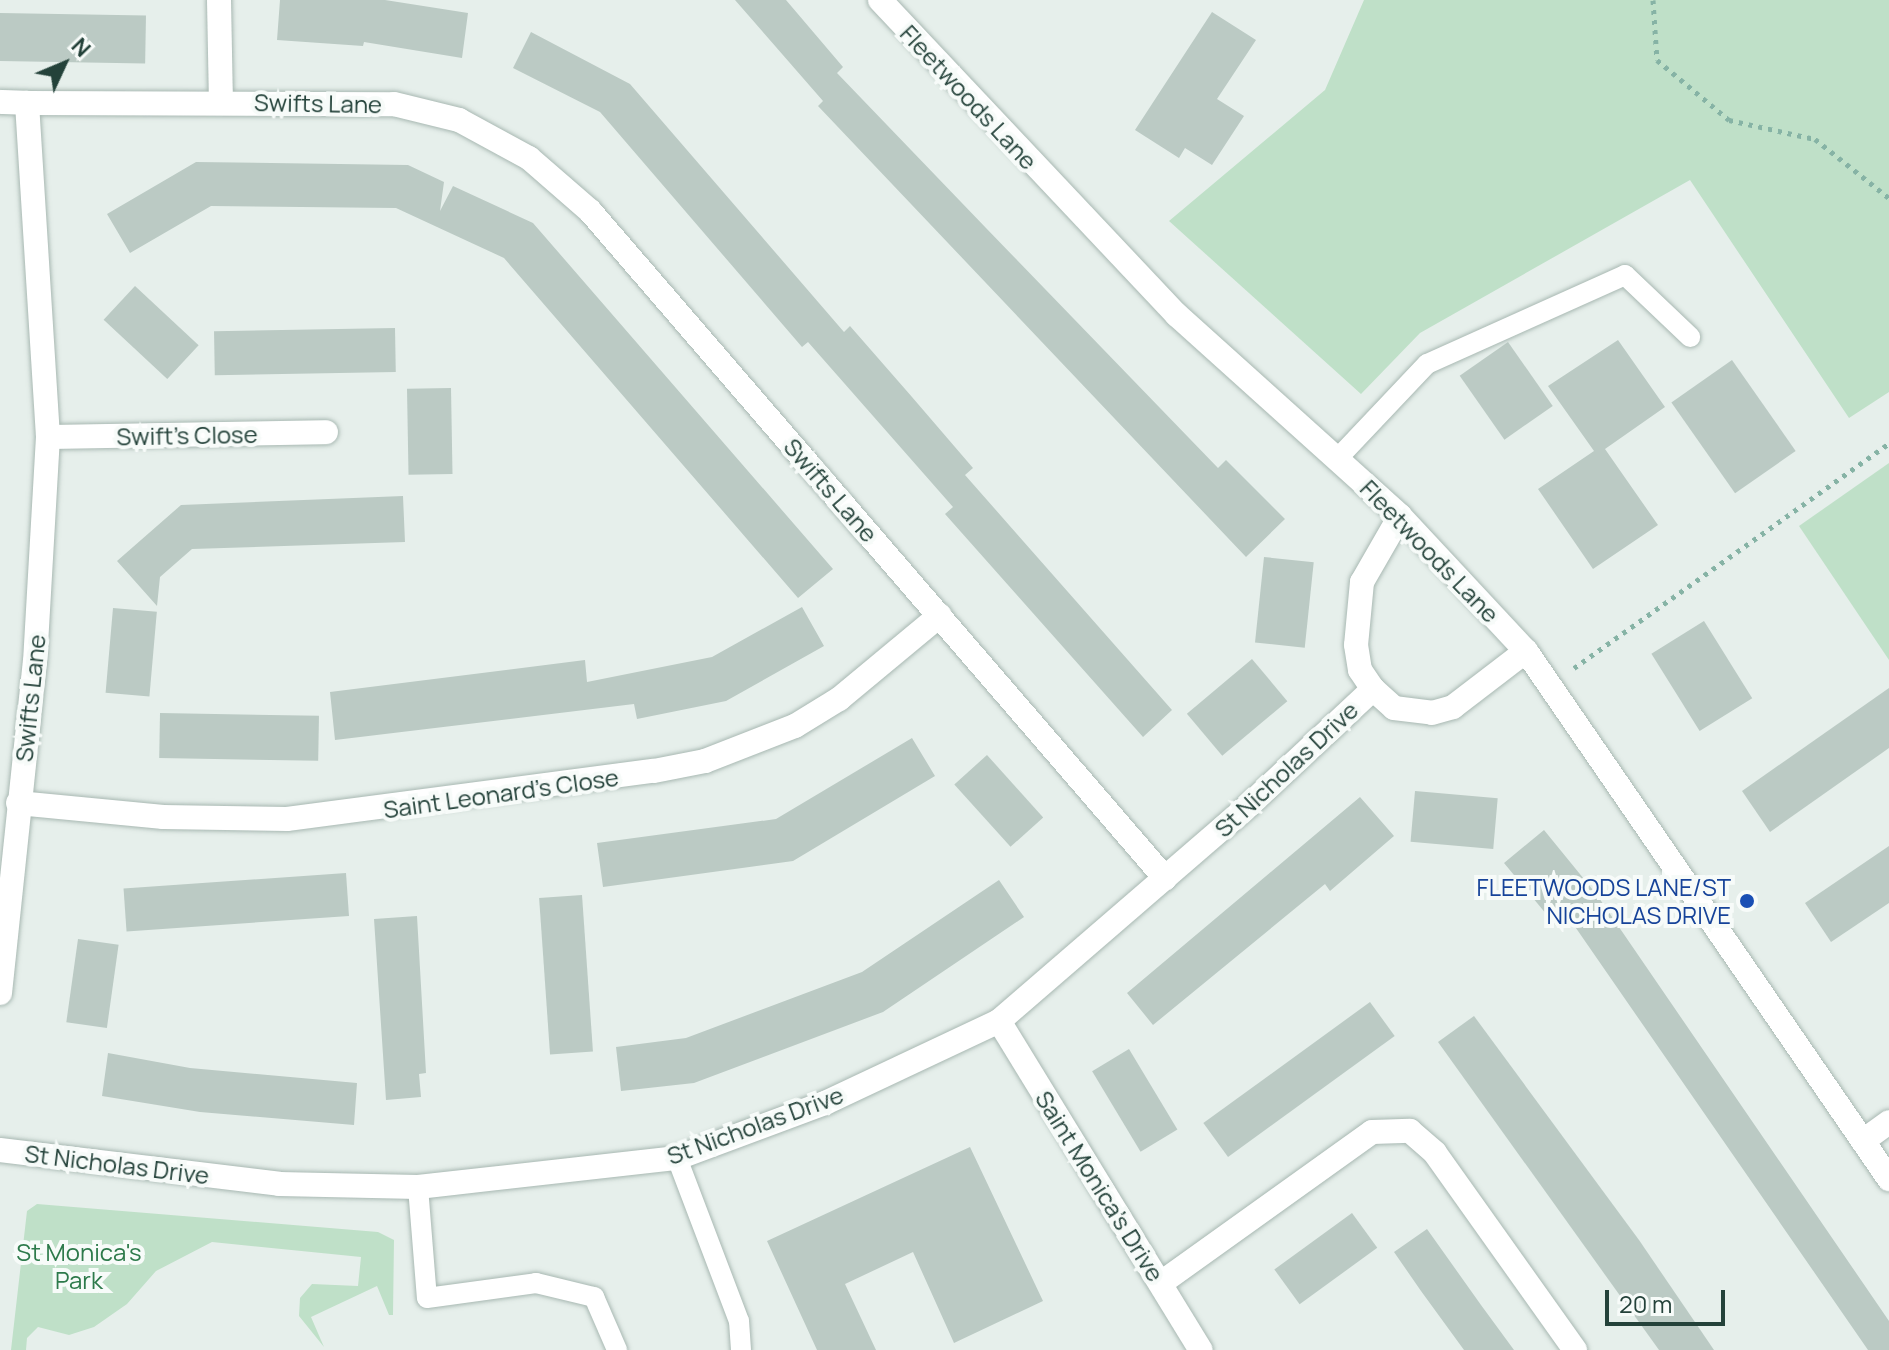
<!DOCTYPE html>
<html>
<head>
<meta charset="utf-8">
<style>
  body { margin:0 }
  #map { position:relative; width:1889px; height:1350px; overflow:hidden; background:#e6efeb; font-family:Manrope,sans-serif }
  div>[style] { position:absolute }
  .green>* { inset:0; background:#bfe0c8 }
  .building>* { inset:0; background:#bbcac4; transform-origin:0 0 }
  .path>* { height:5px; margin-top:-2.5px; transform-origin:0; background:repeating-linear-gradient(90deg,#86b3a5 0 4px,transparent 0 10px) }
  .roads { filter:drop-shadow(0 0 2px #a8b8b2) drop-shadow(0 0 2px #a8b8b2) }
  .service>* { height:20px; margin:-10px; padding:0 10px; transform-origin:10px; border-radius:10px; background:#fff }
  .minor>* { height:24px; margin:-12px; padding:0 12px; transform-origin:12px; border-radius:12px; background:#fff }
  .tertiary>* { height:24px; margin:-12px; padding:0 12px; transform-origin:12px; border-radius:12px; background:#fff }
  .dots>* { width:22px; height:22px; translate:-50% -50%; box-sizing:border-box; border:4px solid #f7fbf9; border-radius:50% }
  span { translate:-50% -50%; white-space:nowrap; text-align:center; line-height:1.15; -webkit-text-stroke:8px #f7fbf9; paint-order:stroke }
  .street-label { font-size:24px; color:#24423a }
  .transit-label { font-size:24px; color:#164399 }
  .right { translate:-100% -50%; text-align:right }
  .park-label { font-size:24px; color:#2d7a4b }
  .north { position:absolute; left:24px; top:24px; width:80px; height:80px; -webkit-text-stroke:6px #f7fbf9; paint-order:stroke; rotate:46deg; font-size:22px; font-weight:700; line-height:32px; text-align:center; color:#24423a }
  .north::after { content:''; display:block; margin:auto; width:28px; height:36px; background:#24423a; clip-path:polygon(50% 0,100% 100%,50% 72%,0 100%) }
  .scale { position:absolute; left:1605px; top:1290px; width:120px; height:36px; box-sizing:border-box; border:4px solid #24423a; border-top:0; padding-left:10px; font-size:24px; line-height:28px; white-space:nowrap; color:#24423a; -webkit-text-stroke:6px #f7fbf9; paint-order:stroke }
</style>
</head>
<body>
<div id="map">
  <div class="green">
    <i style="clip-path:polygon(1364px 0,1889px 0,1889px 392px,1849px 418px,1690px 180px,1420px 333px,1361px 394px,1169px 221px,1325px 90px)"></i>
    <i style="clip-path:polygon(1889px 463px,1889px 660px,1799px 526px)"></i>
    <i style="clip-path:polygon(37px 1204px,378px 1232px,394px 1240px,393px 1315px,389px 1315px,377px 1286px,311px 1317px,324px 1347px,299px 1316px,300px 1298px,312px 1284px,358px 1286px,361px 1257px,212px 1242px,156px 1271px,127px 1304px,94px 1327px,69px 1335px,38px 1327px,27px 1338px,26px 1350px,11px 1350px,27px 1211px)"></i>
  </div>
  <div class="building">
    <i style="clip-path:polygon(280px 0,385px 0,468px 13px,462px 58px,364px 42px,363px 46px,277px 40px)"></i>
    <i style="clip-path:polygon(735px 0,786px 0,843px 67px,837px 73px,986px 228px,1218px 468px,1226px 460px,1285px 519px,1246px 557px,818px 106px,823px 101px)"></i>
    <i style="clip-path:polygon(1212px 12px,1256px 40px,1217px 99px,1244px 116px,1212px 165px,1185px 148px,1179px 158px,1135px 130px)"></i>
    <i style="left:0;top:13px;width:146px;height:48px;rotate:1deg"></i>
    <i style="clip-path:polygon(531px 32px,630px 84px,844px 332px,850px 326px,912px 397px,973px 468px,965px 475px,1172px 710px,1143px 737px,945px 514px,953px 507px,808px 342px,802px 347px,600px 112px,513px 68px)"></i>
    <i style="clip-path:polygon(196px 162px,408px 165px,444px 182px,440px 211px,453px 186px,533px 223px,833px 569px,798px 598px,504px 258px,396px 208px,211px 206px,130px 253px,107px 214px)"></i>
    <i style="left:135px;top:286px;width:87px;height:46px;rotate:43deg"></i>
    <i style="left:395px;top:328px;width:44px;height:181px;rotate:89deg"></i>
    <i style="clip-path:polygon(1618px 340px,1665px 407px,1605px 449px,1658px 525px,1593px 569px,1538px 489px,1594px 451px,1548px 386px)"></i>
    <i style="left:1508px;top:342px;width:78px;height:59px;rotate:55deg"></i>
    <i style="left:1732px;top:360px;width:111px;height:74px;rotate:55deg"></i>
    <i style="left:451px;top:388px;width:86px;height:44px;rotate:89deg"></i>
    <i style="clip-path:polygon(403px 496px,405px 542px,192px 549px,160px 577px,157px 606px,117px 561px,181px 505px)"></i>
    <i style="left:1264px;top:557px;width:50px;height:86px;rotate:6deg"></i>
    <i style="clip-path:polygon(802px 607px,824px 646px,726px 701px,637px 719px,634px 704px,335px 740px,330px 692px,585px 660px,587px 682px,712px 657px)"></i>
    <i style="left:113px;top:608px;width:44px;height:85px;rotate:5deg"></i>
    <i style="left:1704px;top:621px;width:91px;height:62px;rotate:58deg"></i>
    <i style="left:1252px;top:659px;width:55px;height:85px;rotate:50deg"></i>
    <i style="clip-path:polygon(1889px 688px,1889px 748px,1770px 832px,1742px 791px)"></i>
    <i style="left:160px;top:713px;width:159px;height:45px;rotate:1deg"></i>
    <i style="clip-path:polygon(912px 738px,935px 776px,793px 861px,603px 887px,597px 843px,776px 819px)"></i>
    <i style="left:987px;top:755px;width:84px;height:44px;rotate:48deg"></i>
    <i style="left:1415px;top:791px;width:83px;height:51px;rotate:5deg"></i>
    <i style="clip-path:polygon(1360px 797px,1394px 836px,1330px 891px,1325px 884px,1153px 1025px,1127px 993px)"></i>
    <i style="clip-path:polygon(1544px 830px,1597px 895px,1889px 1321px,1889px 1350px,1868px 1350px,1569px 918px,1557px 927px,1504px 863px)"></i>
    <i style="clip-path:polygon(1889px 846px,1889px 903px,1831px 942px,1805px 903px)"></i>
    <i style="left:346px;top:873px;width:43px;height:223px;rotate:86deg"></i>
    <i style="clip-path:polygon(999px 880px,1024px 917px,883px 1012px,694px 1083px,621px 1091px,616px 1047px,686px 1038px,862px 972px)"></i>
    <i style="left:582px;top:895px;width:157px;height:43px;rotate:86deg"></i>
    <i style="clip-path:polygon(417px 916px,426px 1073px,419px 1074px,421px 1097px,386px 1100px,374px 919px)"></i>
    <i style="left:78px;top:939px;width:41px;height:84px;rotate:8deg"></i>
    <i style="left:1370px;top:1002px;width:42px;height:206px;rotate:54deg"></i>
    <i style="clip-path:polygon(1474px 1016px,1639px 1240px,1714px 1350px,1659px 1350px,1438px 1042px)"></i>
    <i style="left:1129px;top:1049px;width:94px;height:43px;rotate:59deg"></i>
    <i style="clip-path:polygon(108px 1053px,190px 1068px,357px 1083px,354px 1125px,200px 1112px,102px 1096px)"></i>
    <i style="clip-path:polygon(970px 1147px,1043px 1301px,954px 1343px,913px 1252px,845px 1284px,876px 1350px,817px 1350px,767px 1241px)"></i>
    <i style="left:1352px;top:1213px;width:43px;height:96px;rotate:54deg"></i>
    <i style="clip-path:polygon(1427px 1229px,1481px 1305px,1514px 1350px,1464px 1350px,1421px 1291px,1394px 1252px)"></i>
  </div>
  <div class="path">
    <i style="left:1653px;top:0;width:60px;rotate:86.2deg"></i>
    <i style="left:1657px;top:60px;width:94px;rotate:39.8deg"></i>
    <i style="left:1729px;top:120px;width:88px;rotate:12.5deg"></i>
    <i style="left:1815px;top:139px;width:95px;rotate:38.6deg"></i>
    <i style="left:1574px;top:668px;width:387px;rotate:-35.5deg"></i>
  </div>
  <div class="roads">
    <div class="service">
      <i style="left:1339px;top:457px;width:128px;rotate:-46.6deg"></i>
      <i style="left:1427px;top:364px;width:217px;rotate:-24.2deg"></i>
      <i style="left:1625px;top:275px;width:90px;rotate:43.6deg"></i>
      <i style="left:677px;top:1158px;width:174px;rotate:69.2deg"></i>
      <i style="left:739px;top:1321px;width:29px;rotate:86deg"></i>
      <i style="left:418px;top:1187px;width:111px;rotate:85.4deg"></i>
      <i style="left:427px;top:1298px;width:110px;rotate:-7.8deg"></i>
      <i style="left:536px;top:1283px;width:60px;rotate:13.6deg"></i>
      <i style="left:594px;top:1297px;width:58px;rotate:66.5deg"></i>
    </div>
    <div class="minor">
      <i style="left:219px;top:0;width:102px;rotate:88.9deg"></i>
      <i style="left:0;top:102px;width:27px;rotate:2deg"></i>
      <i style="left:48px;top:437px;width:278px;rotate:-1deg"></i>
      <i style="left:1400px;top:516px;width:76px;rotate:119.9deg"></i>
      <i style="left:1362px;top:582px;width:63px;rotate:95.4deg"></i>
      <i style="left:1356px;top:645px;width:25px;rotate:81deg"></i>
      <i style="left:1360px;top:670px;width:23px;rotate:56deg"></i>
      <i style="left:1373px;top:689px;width:28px;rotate:42deg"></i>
      <i style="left:1394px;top:708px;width:38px;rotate:7deg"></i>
      <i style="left:1432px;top:713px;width:22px;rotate:-16deg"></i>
      <i style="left:1453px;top:707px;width:92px;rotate:-37.5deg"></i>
      <i style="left:18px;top:803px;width:146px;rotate:5.5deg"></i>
      <i style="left:163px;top:817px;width:124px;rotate:0.9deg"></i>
      <i style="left:287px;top:819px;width:370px;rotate:-7.5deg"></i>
      <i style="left:654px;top:771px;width:52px;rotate:-11.1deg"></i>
      <i style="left:705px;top:761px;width:97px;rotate:-21.3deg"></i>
      <i style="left:795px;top:726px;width:52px;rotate:-31.5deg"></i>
      <i style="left:839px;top:699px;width:131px;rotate:-39.7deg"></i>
      <i style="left:0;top:993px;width:333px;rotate:-84deg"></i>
      <i style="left:35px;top:662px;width:225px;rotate:-86.7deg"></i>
      <i style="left:48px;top:437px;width:335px;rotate:-93.6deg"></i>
      <i style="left:27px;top:103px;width:367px;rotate:0.2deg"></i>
      <i style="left:394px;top:104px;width:67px;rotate:13.8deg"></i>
      <i style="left:459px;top:120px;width:80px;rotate:28.5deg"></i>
      <i style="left:529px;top:158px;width:81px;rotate:41deg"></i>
      <i style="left:590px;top:211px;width:881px;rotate:49.24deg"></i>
      <i style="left:999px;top:1021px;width:386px;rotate:58.5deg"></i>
      <i style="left:1863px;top:1141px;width:32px;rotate:-36deg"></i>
      <i style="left:0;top:1150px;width:281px;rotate:6.9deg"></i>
      <i style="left:279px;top:1184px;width:139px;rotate:1.2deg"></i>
      <i style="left:418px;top:1187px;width:261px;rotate:-6.4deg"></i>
      <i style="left:677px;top:1158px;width:158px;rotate:-20.4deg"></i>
      <i style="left:825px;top:1103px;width:192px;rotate:-25.2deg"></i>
      <i style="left:999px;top:1021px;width:330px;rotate:-40.8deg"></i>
      <i style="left:1249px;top:805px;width:170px;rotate:-43.1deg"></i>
      <i style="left:1161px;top:1283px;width:259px;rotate:-35.6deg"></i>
      <i style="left:1372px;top:1132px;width:38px;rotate:-2deg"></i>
      <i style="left:1410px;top:1131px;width:33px;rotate:41deg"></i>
      <i style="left:1435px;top:1153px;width:242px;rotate:54.6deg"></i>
    </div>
    <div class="tertiary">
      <i style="left:880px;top:0;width:433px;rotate:46.7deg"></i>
      <i style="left:1177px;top:315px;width:300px;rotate:42deg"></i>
      <i style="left:1400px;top:516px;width:185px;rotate:47deg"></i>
      <i style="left:1526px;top:651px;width:641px;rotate:55.49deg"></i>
    </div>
  </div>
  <div class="dots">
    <i style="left:1747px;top:901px;background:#1a4fb4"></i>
  </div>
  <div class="street-label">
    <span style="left:969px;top:97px;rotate:47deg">Fleetwoods Lane</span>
    <span style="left:318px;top:103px;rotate:1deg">Swifts Lane</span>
    <span style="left:187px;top:435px;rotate:-1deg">Swift's Close</span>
    <span style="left:831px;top:490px;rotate:49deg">Swifts Lane</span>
    <span style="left:1430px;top:551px;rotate:46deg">Fleetwoods Lane</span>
    <span style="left:30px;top:698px;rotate:-84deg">Swifts Lane</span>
    <span style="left:1286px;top:769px;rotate:-43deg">St Nicholas Drive</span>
    <span style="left:501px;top:793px;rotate:-8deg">Saint Leonard's Close</span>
    <span style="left:755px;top:1125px;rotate:-20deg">St Nicholas Drive</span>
    <span style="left:117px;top:1164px;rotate:7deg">St Nicholas Drive</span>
    <span style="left:1100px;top:1186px;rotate:58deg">Saint Monica's Drive</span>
  </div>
  <div class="transit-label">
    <span class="right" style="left:1731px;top:901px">FLEETWOODS LANE/ST<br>NICHOLAS DRIVE</span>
  </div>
  <div class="park-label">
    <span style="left:79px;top:1266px">St Monica's<br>Park</span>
  </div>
  <div class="north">N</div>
  <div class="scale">20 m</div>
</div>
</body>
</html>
